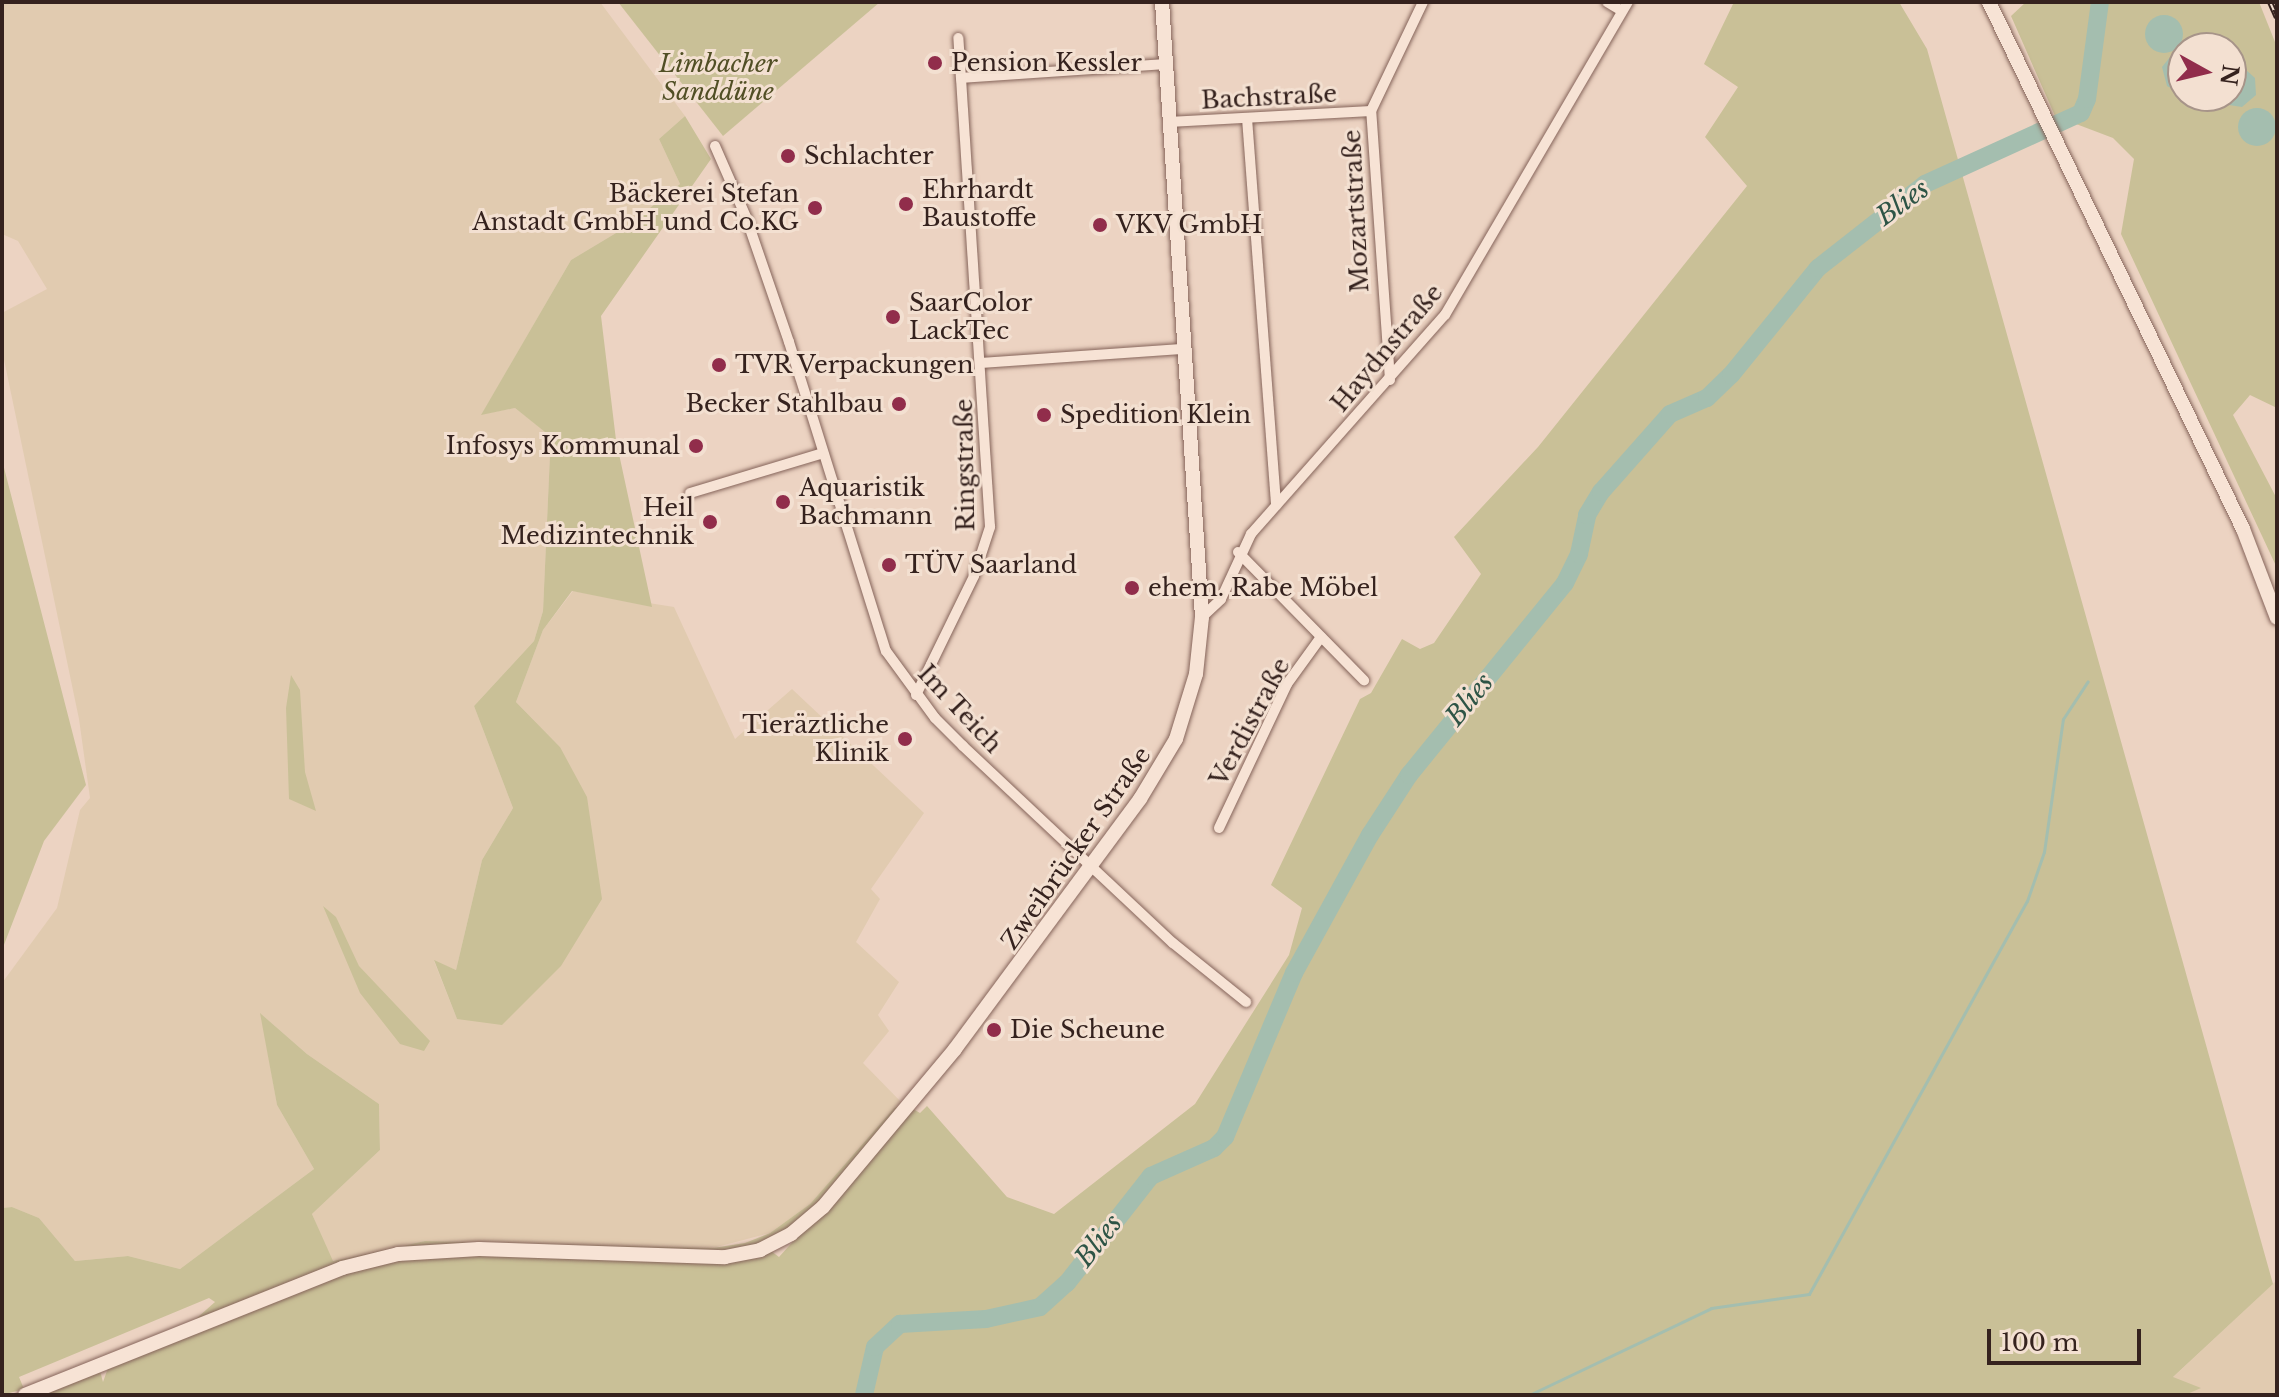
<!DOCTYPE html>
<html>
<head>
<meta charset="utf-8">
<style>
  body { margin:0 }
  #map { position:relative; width:2279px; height:1397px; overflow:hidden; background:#ecd3c2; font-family:"Libre Baskerville",serif }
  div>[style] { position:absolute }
  .farmland>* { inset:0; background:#e1cbb0 }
  .green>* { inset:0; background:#c9c097 }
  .water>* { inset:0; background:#a4beaf }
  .round { border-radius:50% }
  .stream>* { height:3px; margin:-1.5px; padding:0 1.5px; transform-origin:1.5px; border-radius:1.5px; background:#a4beaf }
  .river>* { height:18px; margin:-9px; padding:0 9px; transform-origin:9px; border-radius:9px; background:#a4beaf }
  .roads { filter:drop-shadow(0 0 2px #85645a) drop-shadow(0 0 2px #85645a) }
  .street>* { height:10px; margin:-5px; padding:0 5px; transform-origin:5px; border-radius:5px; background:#f7e3d5 }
  .secondary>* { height:14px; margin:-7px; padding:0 7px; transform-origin:7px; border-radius:7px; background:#f7e3d5 }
  .rail>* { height:6px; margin-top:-3px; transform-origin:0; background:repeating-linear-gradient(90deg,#f3e0d1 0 9px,#35221e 0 18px); box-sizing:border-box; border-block:2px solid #35221e }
  .dots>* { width:22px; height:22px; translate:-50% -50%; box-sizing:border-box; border:4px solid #f3e0d1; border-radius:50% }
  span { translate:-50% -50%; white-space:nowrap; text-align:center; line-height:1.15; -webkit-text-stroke:6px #f3e0d1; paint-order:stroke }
  .poi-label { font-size:24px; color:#35221e }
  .left { translate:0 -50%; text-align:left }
  .right { translate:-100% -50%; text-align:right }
  .park-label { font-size:24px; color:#514f25; font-style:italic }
  .street-label { font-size:24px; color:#35221e }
  .water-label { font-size:26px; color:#2e5446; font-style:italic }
  .frame { position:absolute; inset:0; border:4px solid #35221e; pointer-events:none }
  .north { position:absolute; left:2167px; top:32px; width:80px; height:80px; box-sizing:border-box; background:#f3e0d1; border:2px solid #a79489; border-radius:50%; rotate:98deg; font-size:22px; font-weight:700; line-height:32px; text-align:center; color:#35221e }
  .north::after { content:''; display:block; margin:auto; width:28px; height:36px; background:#912d4b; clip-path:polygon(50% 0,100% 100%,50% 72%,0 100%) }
  .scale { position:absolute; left:1987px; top:1329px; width:154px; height:36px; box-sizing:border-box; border:4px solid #35221e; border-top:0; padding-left:10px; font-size:24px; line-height:28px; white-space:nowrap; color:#35221e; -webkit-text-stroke:6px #f3e0d1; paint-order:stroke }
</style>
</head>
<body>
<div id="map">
  <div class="farmland">
    <i style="clip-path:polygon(2px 2px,600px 2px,685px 116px,659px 139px,680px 184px,626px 227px,571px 260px,482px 414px,515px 408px,546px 432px,550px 454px,543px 611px,534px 641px,474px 706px,513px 808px,482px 860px,456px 970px,434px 961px,457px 1019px,560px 747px,516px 702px,543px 630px,573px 591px,674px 607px,735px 739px,792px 689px,924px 813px,871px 889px,880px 899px,856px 942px,899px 982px,878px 1015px,889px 1031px,863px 1063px,903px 1104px,894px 1108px,810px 1204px,770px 1233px,713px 1248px,425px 1241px,332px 1261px,312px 1214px,380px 1150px,379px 1104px,307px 1054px,261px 1014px,277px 1105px,314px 1169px,180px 1269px,128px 1256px,75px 1261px,39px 1218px,12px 1207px,2px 1208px,2px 983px,57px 908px,80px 810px,90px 798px,79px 719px,2px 350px,2px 313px,47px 289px,18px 241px,2px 234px)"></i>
    <i style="clip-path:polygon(2277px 1280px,2277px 1395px,2154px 1395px)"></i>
  </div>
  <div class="green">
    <i style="clip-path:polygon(618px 2px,880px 2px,723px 136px)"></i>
    <i style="clip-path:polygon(1734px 2px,1899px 2px,1927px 49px,2273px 1284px,2173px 1377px,2201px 1388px,2185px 1395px,42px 1395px,100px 1371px,103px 1382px,108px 1368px,347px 1271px,425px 1255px,771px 1251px,779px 1257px,913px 1109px,920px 1113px,927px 1106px,1007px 1197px,1054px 1214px,1195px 1104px,1289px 955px,1302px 908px,1271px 885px,1360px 699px,1371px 693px,1402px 639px,1420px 649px,1434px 643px,1481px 574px,1454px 537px,1538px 447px,1747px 186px,1705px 137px,1738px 87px,1704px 64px)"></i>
    <i style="clip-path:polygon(evenodd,2026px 2px,2259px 2px,2277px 47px,2277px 408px,2250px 395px,2233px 415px,2277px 499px,2277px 568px,2121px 234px,2134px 159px,2113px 138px,2055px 116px,2011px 16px,2026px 2px,2183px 48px,2231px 48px,2231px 96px,2183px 96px,2183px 48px)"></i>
    <i style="clip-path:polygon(685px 116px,711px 159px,601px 316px,616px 440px,652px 607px,572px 591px,543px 630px,516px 702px,560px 747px,587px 797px,602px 899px,561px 966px,502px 1025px,457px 1019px,434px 960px,456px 970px,482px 860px,513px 808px,474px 706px,534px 641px,543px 611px,550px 454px,545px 432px,515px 408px,481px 415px,571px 260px,626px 227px,680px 184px,659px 139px)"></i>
    <i style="clip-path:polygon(2px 460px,86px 785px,44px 841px,2px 950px)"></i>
    <i style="clip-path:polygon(291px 675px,300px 690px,305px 772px,316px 811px,289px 799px,286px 708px)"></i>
    <i style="clip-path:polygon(323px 906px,336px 917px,359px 966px,430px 1041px,424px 1051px,400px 1044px,360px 993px)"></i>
    <i style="clip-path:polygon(260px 1013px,307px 1054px,379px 1104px,380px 1150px,312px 1214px,333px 1261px,425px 1241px,713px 1248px,745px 1243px,770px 1233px,810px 1204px,894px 1108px,903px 1104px,804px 1218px,758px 1245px,713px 1253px,495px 1244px,416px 1247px,189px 1325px,215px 1302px,209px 1298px,19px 1377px,24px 1389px,2px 1395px,2px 1208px,12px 1207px,39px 1218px,75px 1261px,128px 1256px,180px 1269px,314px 1169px,277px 1105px)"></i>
  </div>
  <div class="water">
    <i class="round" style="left:2145px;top:15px;width:38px;height:38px"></i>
    <i style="clip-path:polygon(2183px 53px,2183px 92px,2178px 92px,2167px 86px,2162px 67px,2170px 57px)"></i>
    <i style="clip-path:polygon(2245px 69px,2255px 78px,2256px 95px,2242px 107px,2229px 105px,2221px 96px,2231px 96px,2231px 70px)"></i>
    <i class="round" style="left:2238px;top:108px;width:38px;height:38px"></i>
  </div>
  <div class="stream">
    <i style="left:1529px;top:1395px;width:202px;rotate:-25.5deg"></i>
    <i style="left:1711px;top:1308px;width:99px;rotate:-8.1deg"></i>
    <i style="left:1809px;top:1294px;width:449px;rotate:-61deg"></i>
    <i style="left:2027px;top:901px;width:52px;rotate:-70.9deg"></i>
    <i style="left:2044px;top:852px;width:134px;rotate:-81.9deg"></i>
    <i style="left:2063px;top:719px;width:45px;rotate:-56.7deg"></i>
  </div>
  <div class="river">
    <i style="left:864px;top:1395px;width:49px;rotate:-77.1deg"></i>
    <i style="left:875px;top:1347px;width:34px;rotate:-43deg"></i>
    <i style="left:900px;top:1324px;width:86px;rotate:-3.3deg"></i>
    <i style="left:986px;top:1319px;width:55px;rotate:-12.5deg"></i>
    <i style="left:1040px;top:1307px;width:36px;rotate:-42deg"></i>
    <i style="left:1067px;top:1283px;width:136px;rotate:-51.9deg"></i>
    <i style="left:1151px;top:1176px;width:69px;rotate:-24deg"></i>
    <i style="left:1214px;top:1148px;width:16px;rotate:-45deg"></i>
    <i style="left:1225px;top:1137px;width:178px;rotate:-67.2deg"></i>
    <i style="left:1294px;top:973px;width:158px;rotate:-61.2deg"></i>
    <i style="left:1370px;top:835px;width:72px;rotate:-57deg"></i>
    <i style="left:1409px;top:775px;width:247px;rotate:-50.9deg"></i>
    <i style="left:1565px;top:583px;width:32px;rotate:-64deg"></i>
    <i style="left:1579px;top:554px;width:40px;rotate:-78deg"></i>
    <i style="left:1587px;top:515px;width:27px;rotate:-59deg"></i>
    <i style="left:1601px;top:492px;width:104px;rotate:-48.5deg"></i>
    <i style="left:1670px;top:414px;width:40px;rotate:-23.4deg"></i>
    <i style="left:1707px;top:398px;width:33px;rotate:-44deg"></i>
    <i style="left:1731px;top:375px;width:138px;rotate:-50.9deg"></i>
    <i style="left:1818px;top:268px;width:136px;rotate:-38.1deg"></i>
    <i style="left:1925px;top:184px;width:171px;rotate:-24.5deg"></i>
    <i style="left:2081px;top:113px;width:15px;rotate:-67deg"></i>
    <i style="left:2087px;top:99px;width:98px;rotate:-82.4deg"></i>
  </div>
  <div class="roads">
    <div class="street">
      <i style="left:1607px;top:2px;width:17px;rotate:31deg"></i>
      <i style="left:961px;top:78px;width:204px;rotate:-3.9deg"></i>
      <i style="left:1247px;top:118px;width:388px;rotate:85.7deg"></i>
      <i style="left:1169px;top:122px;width:202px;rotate:-3.1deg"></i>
      <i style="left:715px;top:146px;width:77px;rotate:66.4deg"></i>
      <i style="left:746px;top:217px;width:132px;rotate:71deg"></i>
      <i style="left:789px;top:342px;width:324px;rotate:72.6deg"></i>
      <i style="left:886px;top:651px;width:83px;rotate:53.8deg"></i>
      <i style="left:935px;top:718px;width:40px;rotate:45deg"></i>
      <i style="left:963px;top:746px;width:288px;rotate:43.2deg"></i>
      <i style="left:1173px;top:943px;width:94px;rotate:38.9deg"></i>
      <i style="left:982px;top:363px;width:202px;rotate:-4deg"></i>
      <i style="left:1390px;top:380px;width:270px;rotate:-94deg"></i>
      <i style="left:1371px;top:111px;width:121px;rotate:-64.5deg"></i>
      <i style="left:690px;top:493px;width:139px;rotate:-16.7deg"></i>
      <i style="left:1238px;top:552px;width:180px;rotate:45.5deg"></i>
      <i style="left:1202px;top:617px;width:26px;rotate:-43deg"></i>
      <i style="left:1221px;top:599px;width:72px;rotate:-65.2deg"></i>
      <i style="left:1251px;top:534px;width:293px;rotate:-48.5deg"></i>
      <i style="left:1445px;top:315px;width:363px;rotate:-59.7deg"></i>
      <i style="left:916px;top:695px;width:132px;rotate:-64deg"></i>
      <i style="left:974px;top:576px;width:52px;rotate:-71.9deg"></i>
      <i style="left:990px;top:527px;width:490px;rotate:-93.7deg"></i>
      <i style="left:1219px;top:828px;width:159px;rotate:-64.7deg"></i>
      <i style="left:1287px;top:684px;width:58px;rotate:-54.1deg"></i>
    </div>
    <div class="secondary">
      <i style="left:1989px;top:2px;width:585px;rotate:64.27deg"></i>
      <i style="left:2243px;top:529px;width:95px;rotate:69.1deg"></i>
      <i style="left:25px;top:1395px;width:341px;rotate:-21.8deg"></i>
      <i style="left:342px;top:1268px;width:58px;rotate:-14deg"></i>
      <i style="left:398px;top:1254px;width:81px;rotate:-3.5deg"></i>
      <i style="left:479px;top:1249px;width:246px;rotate:1.9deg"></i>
      <i style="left:725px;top:1257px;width:36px;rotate:-11deg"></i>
      <i style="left:760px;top:1250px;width:35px;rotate:-27deg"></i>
      <i style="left:791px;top:1234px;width:42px;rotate:-40.2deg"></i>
      <i style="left:823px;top:1207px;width:206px;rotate:-50.1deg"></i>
      <i style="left:955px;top:1049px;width:311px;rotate:-53.5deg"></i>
      <i style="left:1140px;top:799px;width:70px;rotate:-59deg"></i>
      <i style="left:1176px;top:739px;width:68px;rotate:-72.9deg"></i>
      <i style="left:1196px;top:674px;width:57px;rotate:-84deg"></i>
      <i style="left:1202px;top:617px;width:616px;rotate:-93.72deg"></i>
    </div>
  </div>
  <div class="rail">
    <i style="left:2270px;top:2px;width:17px;rotate:66deg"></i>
  </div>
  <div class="dots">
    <i style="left:935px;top:63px;background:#912d4b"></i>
    <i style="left:788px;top:156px;background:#912d4b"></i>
    <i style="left:906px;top:204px;background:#912d4b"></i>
    <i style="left:815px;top:208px;background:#912d4b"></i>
    <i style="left:1100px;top:225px;background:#912d4b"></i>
    <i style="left:893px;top:317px;background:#912d4b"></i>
    <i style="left:719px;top:365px;background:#912d4b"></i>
    <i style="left:899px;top:404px;background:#912d4b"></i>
    <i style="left:1044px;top:415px;background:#912d4b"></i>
    <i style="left:696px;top:446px;background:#912d4b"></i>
    <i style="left:783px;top:502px;background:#912d4b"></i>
    <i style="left:710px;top:522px;background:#912d4b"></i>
    <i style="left:889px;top:565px;background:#912d4b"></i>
    <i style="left:1132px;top:588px;background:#912d4b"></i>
    <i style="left:905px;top:739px;background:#912d4b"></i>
    <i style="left:994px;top:1030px;background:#912d4b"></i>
  </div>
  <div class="poi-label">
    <span class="left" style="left:951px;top:63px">Pension Kessler</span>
    <span class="left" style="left:804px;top:156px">Schlachter</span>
    <span class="left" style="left:922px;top:204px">Ehrhardt<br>Baustoffe</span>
    <span class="right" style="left:799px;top:208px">Bäckerei Stefan<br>Anstadt GmbH und Co.KG</span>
    <span class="left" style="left:1116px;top:225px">VKV GmbH</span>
    <span class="left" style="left:909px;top:317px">SaarColor<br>LackTec</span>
    <span class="left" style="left:735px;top:365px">TVR Verpackungen</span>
    <span class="right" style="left:883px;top:404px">Becker Stahlbau</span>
    <span class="left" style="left:1060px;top:415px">Spedition Klein</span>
    <span class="right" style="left:680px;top:446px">Infosys Kommunal</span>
    <span class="left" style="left:799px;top:502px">Aquaristik<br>Bachmann</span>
    <span class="right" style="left:694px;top:522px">Heil<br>Medizintechnik</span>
    <span class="left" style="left:905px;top:565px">TÜV Saarland</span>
    <span class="left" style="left:1148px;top:588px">ehem. Rabe Möbel</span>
    <span class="right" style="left:889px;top:739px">Tieräztliche<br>Klinik</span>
    <span class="left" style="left:1010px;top:1030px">Die Scheune</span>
  </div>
  <div class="park-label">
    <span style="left:718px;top:78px">Limbacher<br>Sanddüne</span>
  </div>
  <div class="street-label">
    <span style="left:1269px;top:97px;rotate:-3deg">Bachstraße</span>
    <span style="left:1356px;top:211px;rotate:-93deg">Mozartstraße</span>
    <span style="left:1387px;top:348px;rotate:-50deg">Haydnstraße</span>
    <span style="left:965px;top:465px;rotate:-91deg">Ringstraße</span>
    <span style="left:960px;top:709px;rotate:47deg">Im Teich</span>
    <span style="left:1250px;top:722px;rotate:-62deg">Verdistraße</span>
    <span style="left:1076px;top:848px;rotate:-55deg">Zweibrücker Straße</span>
  </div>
  <div class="water-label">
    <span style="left:1903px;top:203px;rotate:-36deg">Blies</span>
    <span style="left:1470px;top:700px;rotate:-51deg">Blies</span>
    <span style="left:1099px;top:1241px;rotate:-52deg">Blies</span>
  </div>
  <div class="frame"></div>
  <div class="north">N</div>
  <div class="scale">100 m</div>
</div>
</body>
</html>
